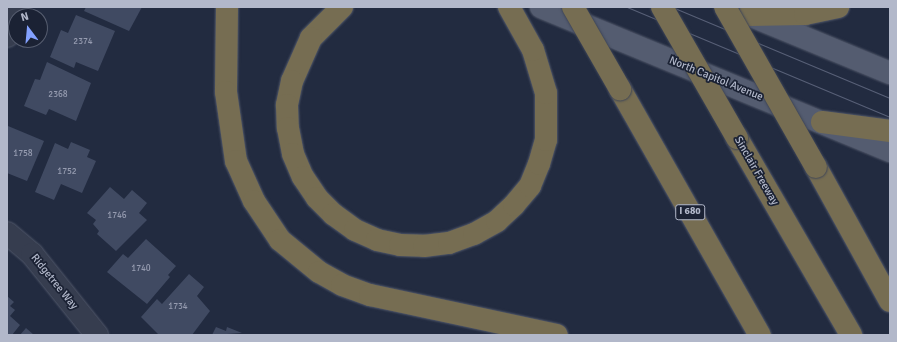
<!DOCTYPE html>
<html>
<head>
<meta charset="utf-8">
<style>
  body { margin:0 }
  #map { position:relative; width:897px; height:342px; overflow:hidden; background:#222b40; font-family:Signika,sans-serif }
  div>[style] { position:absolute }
  .building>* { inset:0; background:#404a62 }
  .roads { filter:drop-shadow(0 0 1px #51586a) drop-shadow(0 0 1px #51586a) }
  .minor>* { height:22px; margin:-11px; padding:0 11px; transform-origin:11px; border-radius:11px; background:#363d4f }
  .major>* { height:22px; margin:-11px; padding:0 11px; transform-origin:11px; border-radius:11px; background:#545c70 }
  .highway>* { height:22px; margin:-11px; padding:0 11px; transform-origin:11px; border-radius:11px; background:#766d52 }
  .tram>* { height:1px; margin:-0.5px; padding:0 0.5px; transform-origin:0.5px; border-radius:0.5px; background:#586077 }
  .bridges { filter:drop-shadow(0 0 1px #3e4557) drop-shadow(0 0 1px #3e4557) }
  .highway-bridge>* { height:22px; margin:-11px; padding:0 11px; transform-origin:11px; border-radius:11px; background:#766d52 }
  span { translate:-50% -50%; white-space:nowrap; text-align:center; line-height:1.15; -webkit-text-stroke:3.5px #1b2234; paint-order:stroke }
  .number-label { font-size:9px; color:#969cb0 }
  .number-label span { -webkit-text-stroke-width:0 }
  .shield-label span { padding:1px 3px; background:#1b2234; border:1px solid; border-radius:3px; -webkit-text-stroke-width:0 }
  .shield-label { font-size:10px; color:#b2b8ca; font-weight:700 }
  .street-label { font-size:11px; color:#b2b8ca }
  .frame { position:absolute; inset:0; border:8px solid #b2b8ca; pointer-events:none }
  .north { position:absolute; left:8px; top:8px; width:40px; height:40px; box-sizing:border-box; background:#1b2234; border:1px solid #575e70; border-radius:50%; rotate:344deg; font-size:11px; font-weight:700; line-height:16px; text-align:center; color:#b2b8ca }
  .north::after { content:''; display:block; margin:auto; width:14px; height:18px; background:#83a1ff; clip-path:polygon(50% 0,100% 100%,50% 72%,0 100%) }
</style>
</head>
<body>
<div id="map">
  <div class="building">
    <i style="clip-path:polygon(86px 7px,142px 7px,129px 31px,84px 11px)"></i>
    <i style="clip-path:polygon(76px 15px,115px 31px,98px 71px,76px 62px,74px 68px,50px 57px,61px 30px,68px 33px)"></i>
    <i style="clip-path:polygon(47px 62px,91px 83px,76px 121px,49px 109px,46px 115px,24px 106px,35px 79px,40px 80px)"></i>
    <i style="clip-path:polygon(8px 126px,44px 141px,27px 181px,7px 173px)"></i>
    <i style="clip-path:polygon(71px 142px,90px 150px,87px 157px,96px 161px,82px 193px,61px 184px,54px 200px,35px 192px,55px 143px,68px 149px)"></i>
    <i style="clip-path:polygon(110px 187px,124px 199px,132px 190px,147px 203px,139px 213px,147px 220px,116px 251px,97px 234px,99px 231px,93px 224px,96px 220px,87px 213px)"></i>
    <i style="clip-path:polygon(146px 239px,176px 266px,168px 275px,170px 277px,147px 304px,107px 272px,123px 254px,128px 258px)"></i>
    <i style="clip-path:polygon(189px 274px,204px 287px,197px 296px,210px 311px,192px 335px,159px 335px,141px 317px,157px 299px,162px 304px)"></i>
    <i style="clip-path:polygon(7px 296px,14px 302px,10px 306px,15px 310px,10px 316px,20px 325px,12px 335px,7px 335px)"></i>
    <i style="clip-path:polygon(216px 327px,226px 331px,227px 327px,242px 333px,212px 335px)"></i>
    <i style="clip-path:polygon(26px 328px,34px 335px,20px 335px)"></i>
  </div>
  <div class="roads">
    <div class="minor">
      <i style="left:7px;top:36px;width:31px;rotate:-69deg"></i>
      <i style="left:7px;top:233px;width:33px;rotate:40deg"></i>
      <i style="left:32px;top:254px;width:104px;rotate:51.3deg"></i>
    </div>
    <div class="major">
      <i style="left:541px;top:7px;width:378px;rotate:22.4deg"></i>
      <i style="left:747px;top:14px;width:155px;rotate:22.4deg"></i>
    </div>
    <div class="highway">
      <i style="left:227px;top:7px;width:85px;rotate:90.7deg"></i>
      <i style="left:226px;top:92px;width:70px;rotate:81.8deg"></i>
      <i style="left:236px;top:161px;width:44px;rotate:65.8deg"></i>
      <i style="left:254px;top:201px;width:47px;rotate:56.3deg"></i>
      <i style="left:280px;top:240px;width:50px;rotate:39.4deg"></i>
      <i style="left:319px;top:272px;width:26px;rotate:29deg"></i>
      <i style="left:342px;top:285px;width:30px;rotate:20deg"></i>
      <i style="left:370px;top:295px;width:191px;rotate:12.1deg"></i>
      <i style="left:342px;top:7px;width:44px;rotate:135deg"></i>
      <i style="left:311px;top:38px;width:47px;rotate:113.8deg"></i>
      <i style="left:292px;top:81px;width:25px;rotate:102deg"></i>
      <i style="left:287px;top:105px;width:23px;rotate:88deg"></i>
      <i style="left:288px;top:128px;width:26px;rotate:79deg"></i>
      <i style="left:293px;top:154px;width:25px;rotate:67deg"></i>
      <i style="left:303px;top:177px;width:25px;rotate:56deg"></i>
      <i style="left:317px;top:198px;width:23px;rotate:45deg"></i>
      <i style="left:333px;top:214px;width:27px;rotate:36deg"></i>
      <i style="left:355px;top:230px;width:24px;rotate:24deg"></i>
      <i style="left:377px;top:240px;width:24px;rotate:12deg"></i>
      <i style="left:400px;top:245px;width:24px;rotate:2deg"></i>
      <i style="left:424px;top:246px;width:25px;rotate:-7deg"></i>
      <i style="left:449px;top:243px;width:27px;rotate:-20deg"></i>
      <i style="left:474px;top:234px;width:26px;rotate:-29deg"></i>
      <i style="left:497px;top:221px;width:23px;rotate:-43deg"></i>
      <i style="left:514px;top:205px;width:25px;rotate:-50deg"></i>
      <i style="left:530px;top:186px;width:24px;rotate:-68deg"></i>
      <i style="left:539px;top:164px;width:25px;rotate:-74deg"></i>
      <i style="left:546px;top:140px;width:47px;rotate:-90deg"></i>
      <i style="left:546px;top:93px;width:45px;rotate:-106.8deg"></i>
      <i style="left:533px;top:50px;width:49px;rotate:-119.2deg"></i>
      <i style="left:749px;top:15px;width:56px;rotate:-1deg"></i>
      <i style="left:805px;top:14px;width:34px;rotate:-12deg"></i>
      <i style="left:620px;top:89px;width:283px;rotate:60.4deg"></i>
      <i style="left:822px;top:122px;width:69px;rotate:7.5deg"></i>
      <i style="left:737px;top:138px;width:228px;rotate:59.9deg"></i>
      <i style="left:816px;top:167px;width:153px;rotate:61.1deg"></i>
    </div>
  </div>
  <div class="tram">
    <i style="left:627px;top:7px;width:285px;rotate:22.7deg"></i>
    <i style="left:672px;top:7px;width:236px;rotate:22.7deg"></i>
  </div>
  <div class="bridges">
    <div class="highway-bridge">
      <i style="left:573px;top:7px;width:95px;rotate:60.2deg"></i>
      <i style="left:662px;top:7px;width:151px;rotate:60.2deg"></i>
      <i style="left:725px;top:7px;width:184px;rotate:60.4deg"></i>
    </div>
  </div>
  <div class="number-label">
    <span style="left:83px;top:42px">2374</span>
    <span style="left:58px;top:95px">2368</span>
    <span style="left:23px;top:154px">1758</span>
    <span style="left:67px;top:172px">1752</span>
    <span style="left:117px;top:216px">1746</span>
    <span style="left:141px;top:269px">1740</span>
    <span style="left:178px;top:307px">1734</span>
  </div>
  <div class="shield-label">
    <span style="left:690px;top:212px">I 680</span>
  </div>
  <div class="street-label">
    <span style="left:716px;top:79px;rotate:22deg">North Capitol Avenue</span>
    <span style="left:756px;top:171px;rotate:60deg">Sinclair Freeway</span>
    <span style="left:54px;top:282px;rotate:51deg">Ridgetree Way</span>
  </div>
  <div class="frame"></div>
  <div class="north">N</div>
</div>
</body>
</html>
